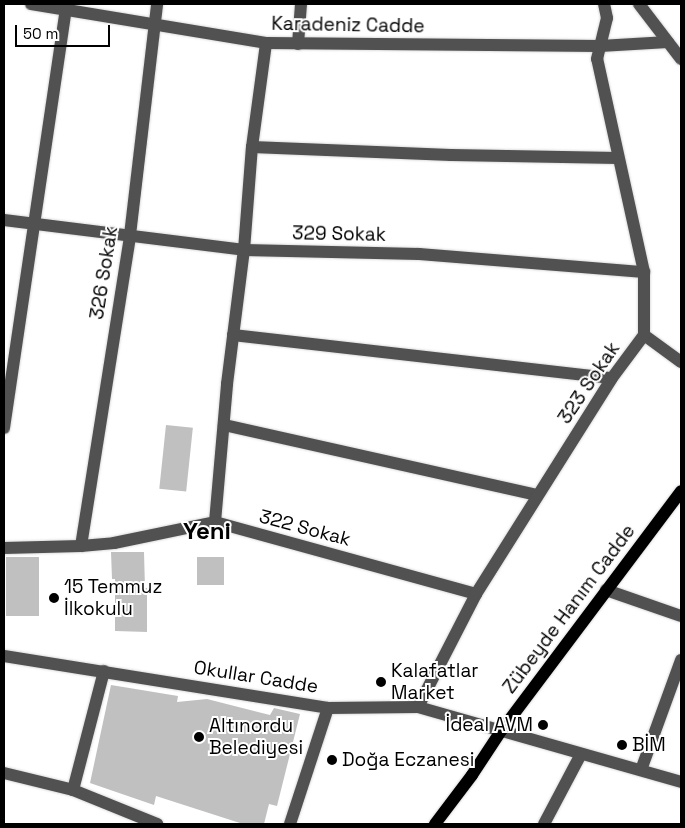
<!DOCTYPE html>
<html>
<head>
<meta charset="utf-8">
<style>
  body { margin:0 }
  #map { position:relative; width:685px; height:828px; overflow:hidden; background:#fff; font-family:"Space Grotesk",sans-serif }
  div>[style] { position:absolute }
  .building>* { inset:0; background:#c0c0c0; transform-origin:0 0 }
  .roads { filter:drop-shadow(0 0 1px #dbdbdb) drop-shadow(0 0 1px #dbdbdb) }
  .minor>* { height:12px; margin:-6px; padding:0 6px; transform-origin:6px; border-radius:6px; background:#515151 }
  .major>* { height:12px; margin:-6px; padding:0 6px; transform-origin:6px; border-radius:6px; background:#000 }
  .dots>* { width:14px; height:14px; translate:-50% -50%; box-sizing:border-box; border:2px solid #fff; border-radius:50% }
  span { translate:-50% -50%; white-space:nowrap; text-align:center; line-height:1.15; -webkit-text-stroke:4px #fff; paint-order:stroke }
  .street-label { font-size:19px; color:#000 }
  .poi-label { font-size:19px; color:#000 }
  .left { translate:0 -50%; text-align:left }
  .right { translate:-100% -50%; text-align:right }
  .district-label { font-size:24px; color:#000; font-weight:700 }
  .frame { position:absolute; inset:0; border:5px solid #000; pointer-events:none }
  .scale { position:absolute; left:15px; top:25px; width:95px; height:22px; box-sizing:border-box; border:2px solid #000; border-top:0; padding-left:6px; font-size:15px; line-height:18px; white-space:nowrap; color:#000; -webkit-text-stroke:4px #fff; paint-order:stroke }
</style>
</head>
<body>
<div id="map">
  <div class="building">
    <i style="left:166px;top:425px;width:27px;height:64px;rotate:6deg"></i>
    <i style="clip-path:polygon(111px 552px,144px 552px,145px 588px,147px 588px,147px 632px,115px 631px,115px 579px,112px 579px)"></i>
    <i style="left:6px;top:557px;width:33px;height:59px"></i>
    <i style="left:197px;top:557px;width:27px;height:28px"></i>
    <i style="clip-path:polygon(111px 685px,178px 696px,177px 702px,207px 699px,270px 715px,274px 708px,300px 714px,277px 806px,269px 804px,264px 824px,243px 824px,156px 796px,154px 805px,90px 783px)"></i>
  </div>
  <div class="roads">
    <div class="minor">
      <i style="left:31px;top:4px;width:238px;rotate:9.4deg"></i>
      <i style="left:266px;top:43px;width:334px;rotate:0.5deg"></i>
      <i style="left:600px;top:46px;width:68px;rotate:-3.4deg"></i>
      <i style="left:639px;top:4px;width:69px;rotate:52.6deg"></i>
      <i style="left:298px;top:44px;width:40px;rotate:-85.7deg"></i>
      <i style="left:252px;top:147px;width:199px;rotate:2.3deg"></i>
      <i style="left:451px;top:155px;width:167px;rotate:1deg"></i>
      <i style="left:4px;top:220px;width:242px;rotate:7.1deg"></i>
      <i style="left:244px;top:250px;width:175px;rotate:1.3deg"></i>
      <i style="left:419px;top:254px;width:226px;rotate:4.6deg"></i>
      <i style="left:233px;top:335px;width:381px;rotate:6.5deg"></i>
      <i style="left:644px;top:335px;width:46px;rotate:36.1deg"></i>
      <i style="left:224px;top:425px;width:321px;rotate:12.6deg"></i>
      <i style="left:4px;top:428px;width:424px;rotate:-81.6deg"></i>
      <i style="left:215px;top:522px;width:139px;rotate:-85deg"></i>
      <i style="left:227px;top:384px;width:135px;rotate:-82.8deg"></i>
      <i style="left:244px;top:250px;width:103px;rotate:-85.6deg"></i>
      <i style="left:252px;top:147px;width:105px;rotate:-82.3deg"></i>
      <i style="left:81px;top:546px;width:315px;rotate:-81deg"></i>
      <i style="left:130px;top:235px;width:233px;rotate:-83.3deg"></i>
      <i style="left:4px;top:548px;width:77px;rotate:-1.5deg"></i>
      <i style="left:81px;top:546px;width:33px;rotate:-5deg"></i>
      <i style="left:114px;top:543px;width:103px;rotate:-11.7deg"></i>
      <i style="left:215px;top:522px;width:271px;rotate:15.4deg"></i>
      <i style="left:606px;top:590px;width:79px;rotate:19.1deg"></i>
      <i style="left:4px;top:656px;width:328px;rotate:9.1deg"></i>
      <i style="left:328px;top:708px;width:90px;rotate:-0.6deg"></i>
      <i style="left:418px;top:707px;width:273px;rotate:15.9deg"></i>
      <i style="left:418px;top:707px;width:127px;rotate:-62.8deg"></i>
      <i style="left:476px;top:594px;width:255px;rotate:-57.8deg"></i>
      <i style="left:612px;top:378px;width:54px;rotate:-53.3deg"></i>
      <i style="left:644px;top:335px;width:63px;rotate:-90deg"></i>
      <i style="left:644px;top:272px;width:218px;rotate:-102.4deg"></i>
      <i style="left:597px;top:59px;width:42px;rotate:-76.3deg"></i>
      <i style="left:607px;top:18px;width:14px;rotate:-102deg"></i>
      <i style="left:641px;top:770px;width:117px;rotate:-70deg"></i>
      <i style="left:4px;top:773px;width:71px;rotate:13.8deg"></i>
      <i style="left:73px;top:790px;width:91px;rotate:22deg"></i>
      <i style="left:73px;top:790px;width:123px;rotate:-75.4deg"></i>
      <i style="left:290px;top:824px;width:122px;rotate:-71.9deg"></i>
      <i style="left:544px;top:824px;width:79px;rotate:-62.1deg"></i>
    </div>
    <div class="major">
      <i style="left:435px;top:824px;width:61px;rotate:-52.9deg"></i>
      <i style="left:472px;top:775px;width:53px;rotate:-56.6deg"></i>
      <i style="left:501px;top:731px;width:300px;rotate:-53.1deg"></i>
    </div>
  </div>
  <div class="dots">
    <i style="left:54px;top:598px;background:#000"></i>
    <i style="left:381px;top:682px;background:#000"></i>
    <i style="left:543px;top:725px;background:#000"></i>
    <i style="left:199px;top:737px;background:#000"></i>
    <i style="left:622px;top:745px;background:#000"></i>
    <i style="left:332px;top:760px;background:#000"></i>
  </div>
  <div class="street-label">
    <span style="left:348px;top:25px;rotate:1deg">Karadeniz Cadde</span>
    <span style="left:339px;top:234px;rotate:1deg">329 Sokak</span>
    <span style="left:104px;top:273px;rotate:-81deg">326 Sokak</span>
    <span style="left:589px;top:383px;rotate:-56deg">323 Sokak</span>
    <span style="left:305px;top:528px;rotate:15deg">322 Sokak</span>
    <span style="left:569px;top:609px;rotate:-53deg">Zübeyde Hanım Cadde</span>
    <span style="left:256px;top:677px;rotate:9deg">Okullar Cadde</span>
  </div>
  <div class="poi-label">
    <span class="left" style="left:64px;top:598px">15 Temmuz<br>İlkokulu</span>
    <span class="left" style="left:391px;top:682px">Kalafatlar<br>Market</span>
    <span class="right" style="left:533px;top:725px">İdeal AVM</span>
    <span class="left" style="left:209px;top:737px">Altınordu<br>Belediyesi</span>
    <span class="left" style="left:632px;top:745px">BİM</span>
    <span class="left" style="left:342px;top:760px">Doğa Eczanesi</span>
  </div>
  <div class="district-label">
    <span style="left:207px;top:531px">Yeni</span>
  </div>
  <div class="frame"></div>
  <div class="scale">50 m</div>
</div>
</body>
</html>
